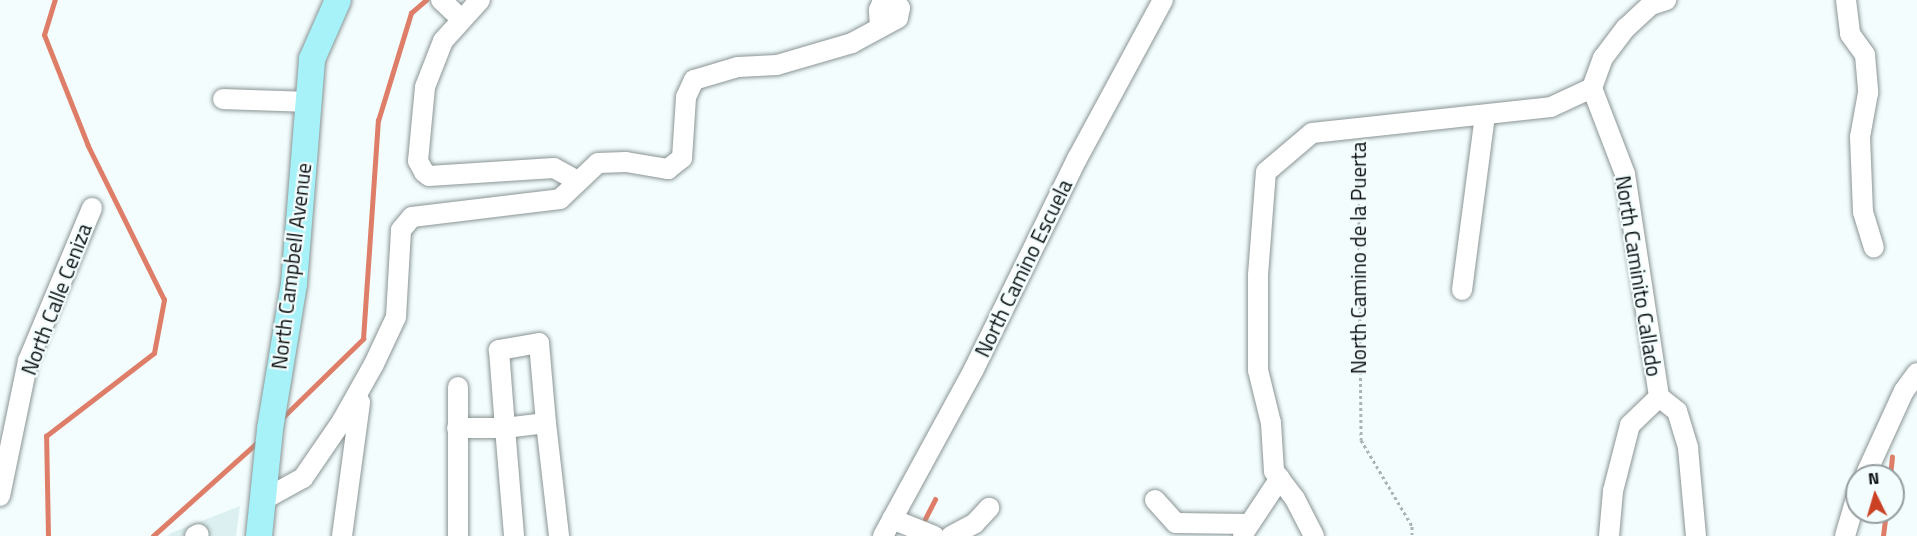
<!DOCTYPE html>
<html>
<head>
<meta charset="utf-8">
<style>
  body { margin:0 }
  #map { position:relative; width:1917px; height:536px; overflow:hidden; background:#f3fdfd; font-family:"Titillium Web",sans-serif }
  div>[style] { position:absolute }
  .built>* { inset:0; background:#ddf0f1 }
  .stream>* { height:4.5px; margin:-2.25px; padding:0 2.25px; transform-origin:2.25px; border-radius:2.25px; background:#de7e68 }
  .path>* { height:3px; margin-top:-1.5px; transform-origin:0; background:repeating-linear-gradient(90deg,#abb3b4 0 3px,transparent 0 6px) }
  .roads { filter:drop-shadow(0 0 2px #8b9494) drop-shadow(0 0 2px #8b9494) }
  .minor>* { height:20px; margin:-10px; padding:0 10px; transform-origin:10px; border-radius:10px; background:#fff }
  .major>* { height:26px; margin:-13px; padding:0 13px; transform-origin:13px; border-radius:13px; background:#a6f2f8 }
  span { translate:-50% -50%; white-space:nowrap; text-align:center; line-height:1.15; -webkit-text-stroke:4.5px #f3fdfd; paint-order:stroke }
  .street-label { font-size:21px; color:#0b0e0f }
  .north { position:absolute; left:1845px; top:464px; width:60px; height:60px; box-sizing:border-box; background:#f3fdfd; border:2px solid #969d9e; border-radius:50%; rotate:355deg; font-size:16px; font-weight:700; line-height:24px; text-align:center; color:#0b0e0f }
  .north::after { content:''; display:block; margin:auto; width:21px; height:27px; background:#cb4123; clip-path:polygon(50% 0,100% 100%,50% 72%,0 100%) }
</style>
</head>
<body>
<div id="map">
  <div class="built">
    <i style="clip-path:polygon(240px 506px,236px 536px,167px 536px,171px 533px)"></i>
  </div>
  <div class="stream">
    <i style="left:281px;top:419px;width:115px;rotate:-44.3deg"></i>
    <i style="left:363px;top:339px;width:219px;rotate:-86.1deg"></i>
    <i style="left:378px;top:121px;width:113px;rotate:-73deg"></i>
    <i style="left:411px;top:13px;width:20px;rotate:-41deg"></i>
    <i style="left:1890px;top:476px;width:19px;rotate:-84deg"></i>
    <i style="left:925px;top:519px;width:22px;rotate:-63deg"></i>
    <i style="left:48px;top:536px;width:100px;rotate:-91.1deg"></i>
    <i style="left:46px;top:436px;width:136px;rotate:-37.5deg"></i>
    <i style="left:154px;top:353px;width:54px;rotate:-79.3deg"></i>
    <i style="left:164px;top:300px;width:172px;rotate:-116.3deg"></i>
    <i style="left:88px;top:146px;width:119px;rotate:-111.6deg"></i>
    <i style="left:44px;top:35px;width:37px;rotate:-73deg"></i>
    <i style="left:153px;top:536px;width:144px;rotate:-41.9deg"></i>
    <i style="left:1883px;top:536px;width:24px;rotate:-83deg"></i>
  </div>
  <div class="path">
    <i style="left:1358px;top:144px;width:296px;rotate:89.4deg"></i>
    <i style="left:1361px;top:440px;width:100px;rotate:59.3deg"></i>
    <i style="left:1412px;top:526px;width:10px;rotate:90deg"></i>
  </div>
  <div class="roads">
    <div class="minor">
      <i style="left:441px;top:0;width:26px;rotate:43deg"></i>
      <i style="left:480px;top:0;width:55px;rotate:132.1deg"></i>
      <i style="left:443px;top:41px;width:49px;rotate:111.4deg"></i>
      <i style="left:425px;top:87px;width:74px;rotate:95.4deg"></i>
      <i style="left:418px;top:161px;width:13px;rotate:61deg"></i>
      <i style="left:424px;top:172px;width:6px;rotate:39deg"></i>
      <i style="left:429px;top:176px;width:125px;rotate:-3.7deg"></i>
      <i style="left:554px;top:168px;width:26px;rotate:29deg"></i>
      <i style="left:1846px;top:0;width:34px;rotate:83deg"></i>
      <i style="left:1850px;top:34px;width:26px;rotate:54deg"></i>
      <i style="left:1865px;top:55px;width:38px;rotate:85deg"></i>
      <i style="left:1868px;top:93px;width:45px;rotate:100.3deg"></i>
      <i style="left:1860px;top:137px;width:75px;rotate:87.7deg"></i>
      <i style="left:1863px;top:212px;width:37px;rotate:73deg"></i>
      <i style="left:880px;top:26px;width:16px;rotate:-94deg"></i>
      <i style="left:879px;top:10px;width:8px;rotate:-67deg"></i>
      <i style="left:882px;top:3px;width:9px;rotate:-18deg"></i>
      <i style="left:1592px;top:88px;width:92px;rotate:69deg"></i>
      <i style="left:1625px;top:174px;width:226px;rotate:81.3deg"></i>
      <i style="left:223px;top:99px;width:86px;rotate:2deg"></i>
      <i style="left:1462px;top:290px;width:176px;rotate:-82.5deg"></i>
      <i style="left:1659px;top:397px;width:23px;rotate:38deg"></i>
      <i style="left:1677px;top:411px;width:39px;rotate:73deg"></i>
      <i style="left:1688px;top:448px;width:88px;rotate:84.8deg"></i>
      <i style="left:546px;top:423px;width:114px;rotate:83.4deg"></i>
      <i style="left:457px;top:428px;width:48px"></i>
      <i style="left:505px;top:428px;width:41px;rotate:-7deg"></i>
      <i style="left:546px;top:423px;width:80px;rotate:-95deg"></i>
      <i style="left:539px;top:343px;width:41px;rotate:170.1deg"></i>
      <i style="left:499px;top:350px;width:78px;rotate:85.6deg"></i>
      <i style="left:505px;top:428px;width:108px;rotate:85.2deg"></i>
      <i style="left:1865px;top:476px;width:94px;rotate:-65.4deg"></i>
      <i style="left:1904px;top:391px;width:22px;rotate:-54deg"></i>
      <i style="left:0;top:496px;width:138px;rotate:-78.3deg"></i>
      <i style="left:28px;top:361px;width:166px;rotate:-67.3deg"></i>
      <i style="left:263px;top:500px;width:46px;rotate:-28.8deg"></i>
      <i style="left:303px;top:478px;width:69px;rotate:-55.6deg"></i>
      <i style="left:342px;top:421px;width:65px;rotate:-60.7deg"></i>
      <i style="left:374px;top:364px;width:52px;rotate:-64.9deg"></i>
      <i style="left:396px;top:317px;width:87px;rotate:-86.7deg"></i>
      <i style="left:401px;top:230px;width:17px;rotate:-50deg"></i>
      <i style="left:412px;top:217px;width:149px;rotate:-6.9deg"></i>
      <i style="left:560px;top:199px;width:52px;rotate:-43.5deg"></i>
      <i style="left:598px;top:163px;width:28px;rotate:-2deg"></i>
      <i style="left:626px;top:162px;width:43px;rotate:9.5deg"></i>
      <i style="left:668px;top:169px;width:18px;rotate:-38deg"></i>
      <i style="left:682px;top:158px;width:61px;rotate:-86.2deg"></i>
      <i style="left:686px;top:97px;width:19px;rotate:-65deg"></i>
      <i style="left:694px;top:80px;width:46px;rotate:-16.5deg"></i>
      <i style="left:738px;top:67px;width:39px;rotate:-3deg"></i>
      <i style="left:777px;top:65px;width:78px;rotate:-16.3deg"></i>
      <i style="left:852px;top:43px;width:52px;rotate:-28.5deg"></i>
      <i style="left:898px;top:18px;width:10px;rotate:-79deg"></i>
      <i style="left:900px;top:8px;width:10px;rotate:-127deg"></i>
      <i style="left:1155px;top:500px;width:31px;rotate:48deg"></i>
      <i style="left:1176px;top:523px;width:73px;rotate:0.8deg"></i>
      <i style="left:892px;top:519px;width:45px;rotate:22deg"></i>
      <i style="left:1243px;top:534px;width:67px;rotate:-56.5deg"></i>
      <i style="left:195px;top:536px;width:4px;rotate:-27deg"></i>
      <i style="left:342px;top:536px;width:135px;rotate:-82.3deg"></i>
      <i style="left:458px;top:536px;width:149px;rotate:-90deg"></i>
      <i style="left:883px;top:536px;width:190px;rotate:-61.4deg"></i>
      <i style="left:974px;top:369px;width:234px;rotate:-63.9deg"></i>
      <i style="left:1077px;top:159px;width:181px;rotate:-61.6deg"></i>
      <i style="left:951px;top:536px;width:27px;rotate:-28deg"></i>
      <i style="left:975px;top:523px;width:21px;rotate:-47deg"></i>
      <i style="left:1314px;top:536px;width:42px;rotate:-117.2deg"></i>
      <i style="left:1295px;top:499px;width:35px;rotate:-127deg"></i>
      <i style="left:1274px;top:471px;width:48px;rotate:-93.6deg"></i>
      <i style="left:1271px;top:423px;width:55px;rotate:-103.8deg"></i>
      <i style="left:1258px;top:370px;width:95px;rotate:-90deg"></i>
      <i style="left:1258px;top:275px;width:103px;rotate:-85.6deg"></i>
      <i style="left:1266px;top:172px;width:60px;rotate:-40.3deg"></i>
      <i style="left:1312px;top:133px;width:240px;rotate:-6.2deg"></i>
      <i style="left:1551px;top:107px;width:45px;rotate:-24.9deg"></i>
      <i style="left:1592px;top:88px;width:32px;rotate:-70deg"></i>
      <i style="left:1603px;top:58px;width:38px;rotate:-53deg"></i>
      <i style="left:1626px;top:28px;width:34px;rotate:-43deg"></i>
      <i style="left:1651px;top:5px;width:16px;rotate:-18deg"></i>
      <i style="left:1609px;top:536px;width:45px;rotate:-84.9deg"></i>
      <i style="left:1613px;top:491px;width:68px;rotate:-75.6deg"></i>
      <i style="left:1630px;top:425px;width:40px;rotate:-44deg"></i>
      <i style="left:1845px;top:536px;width:43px;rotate:-73.7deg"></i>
    </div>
    <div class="major">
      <i style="left:259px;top:536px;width:108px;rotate:-84.1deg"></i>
      <i style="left:270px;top:429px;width:147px;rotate:-80.6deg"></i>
      <i style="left:294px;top:284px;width:226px;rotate:-85.4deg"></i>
      <i style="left:312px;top:59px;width:64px;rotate:-66.2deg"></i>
    </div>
  </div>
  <div class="street-label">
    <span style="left:1358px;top:258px;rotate:-90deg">North Camino de la Puerta</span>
    <span style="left:291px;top:266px;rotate:-83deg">North Campbell Avenue</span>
    <span style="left:1023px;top:268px;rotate:-64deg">North Camino Escuela</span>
    <span style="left:1639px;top:276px;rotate:81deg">North Caminito Callado</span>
    <span style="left:56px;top:299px;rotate:-69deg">North Calle Ceniza</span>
  </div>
  <div class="north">N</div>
</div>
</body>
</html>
